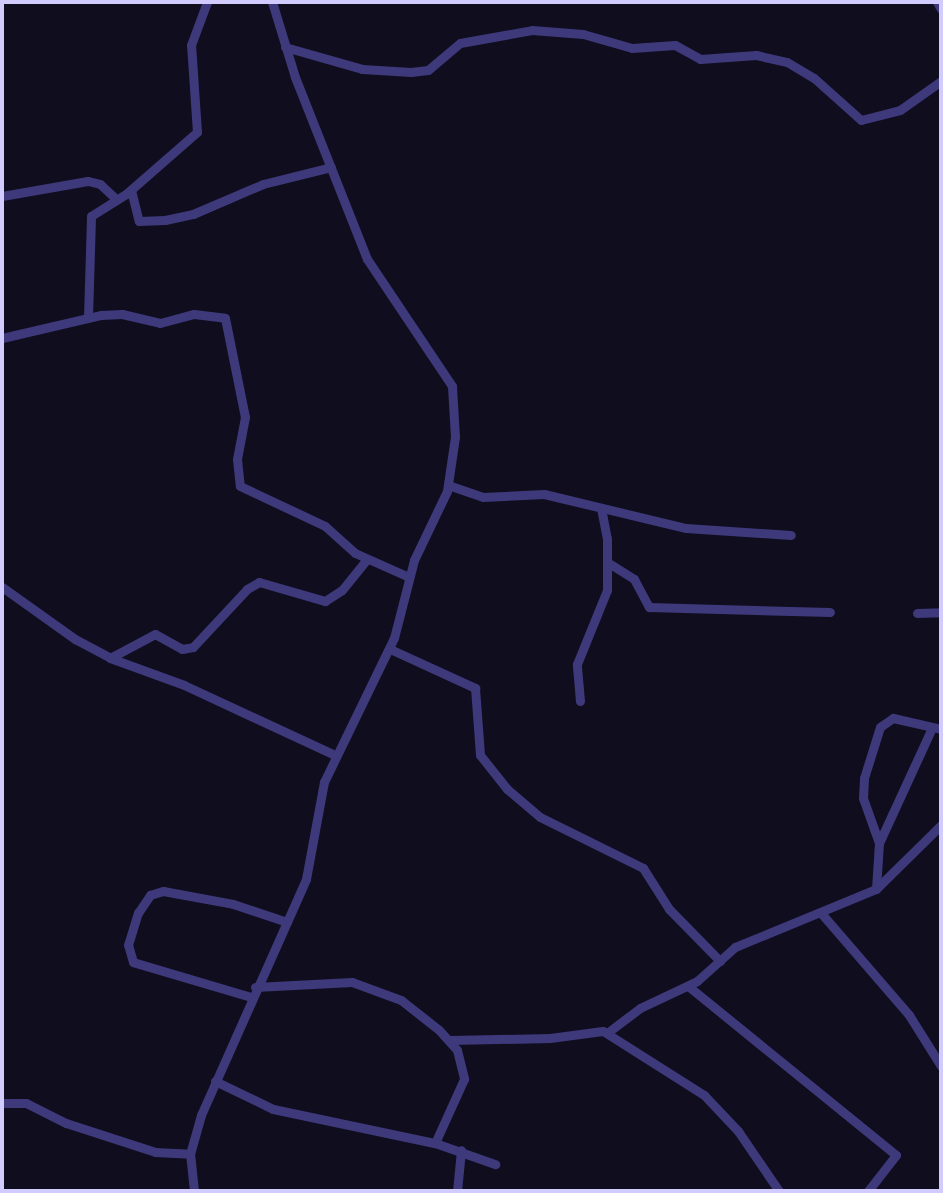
<!DOCTYPE html>
<html>
<head>
<meta charset="utf-8">
<style>
  body { margin:0 }
  #map { position:relative; width:943px; height:1193px; overflow:hidden; background:#100d1e; font-family:Raleway,sans-serif }
  div>[style] { position:absolute }
  .minor>* { height:9px; margin:-4.5px; padding:0 4.5px; transform-origin:4.5px; border-radius:4.5px; background:#3d397b }
  span { translate:-50% -50%; white-space:nowrap; text-align:center; line-height:1.15; -webkit-text-stroke:6px #100d1e; paint-order:stroke }
  .frame { position:absolute; inset:0; border:4px solid #d2cbfd; pointer-events:none }
</style>
</head>
<body>
<div id="map">
  <div class="minor">
    <i style="left:937px;top:2px;width:8px;rotate:60deg"></i>
    <i style="left:285px;top:47px;width:80px;rotate:15.9deg"></i>
    <i style="left:362px;top:69px;width:49px;rotate:3.5deg"></i>
    <i style="left:411px;top:72px;width:17px;rotate:-7deg"></i>
    <i style="left:428px;top:70px;width:42px;rotate:-40.2deg"></i>
    <i style="left:460px;top:43px;width:73px;rotate:-10.2deg"></i>
    <i style="left:532px;top:30px;width:51px;rotate:4.5deg"></i>
    <i style="left:583px;top:34px;width:51px;rotate:15.9deg"></i>
    <i style="left:632px;top:48px;width:43px;rotate:-4deg"></i>
    <i style="left:675px;top:45px;width:29px;rotate:29deg"></i>
    <i style="left:700px;top:59px;width:56px;rotate:-4.1deg"></i>
    <i style="left:756px;top:55px;width:32px;rotate:13deg"></i>
    <i style="left:787px;top:62px;width:31px;rotate:31deg"></i>
    <i style="left:814px;top:78px;width:63px;rotate:41.8deg"></i>
    <i style="left:861px;top:120px;width:40px;rotate:-14.4deg"></i>
    <i style="left:900px;top:110px;width:50px;rotate:-35.3deg"></i>
    <i style="left:131px;top:190px;width:32px;rotate:76deg"></i>
    <i style="left:139px;top:221px;width:26px;rotate:-2deg"></i>
    <i style="left:165px;top:220px;width:29px;rotate:-12deg"></i>
    <i style="left:193px;top:214px;width:76px;rotate:-23.2deg"></i>
    <i style="left:263px;top:184px;width:70px;rotate:-14deg"></i>
    <i style="left:2px;top:196px;width:87px;rotate:-9.9deg"></i>
    <i style="left:88px;top:181px;width:12px;rotate:14deg"></i>
    <i style="left:100px;top:184px;width:23px;rotate:43deg"></i>
    <i style="left:88px;top:318px;width:102px;rotate:-88.3deg"></i>
    <i style="left:91px;top:216px;width:41px;rotate:-32.2deg"></i>
    <i style="left:126px;top:194px;width:94px;rotate:-41.1deg"></i>
    <i style="left:197px;top:132px;width:87px;rotate:-93.9deg"></i>
    <i style="left:191px;top:45px;width:46px;rotate:-69.6deg"></i>
    <i style="left:2px;top:338px;width:102px;rotate:-13.1deg"></i>
    <i style="left:101px;top:315px;width:21px;rotate:-3deg"></i>
    <i style="left:122px;top:314px;width:39px;rotate:13deg"></i>
    <i style="left:160px;top:323px;width:35px;rotate:-15deg"></i>
    <i style="left:194px;top:314px;width:31px;rotate:7deg"></i>
    <i style="left:225px;top:318px;width:101px;rotate:78.6deg"></i>
    <i style="left:245px;top:417px;width:43px;rotate:100.8deg"></i>
    <i style="left:237px;top:459px;width:27px;rotate:84deg"></i>
    <i style="left:240px;top:486px;width:94px;rotate:25.2deg"></i>
    <i style="left:325px;top:526px;width:40px;rotate:42deg"></i>
    <i style="left:355px;top:553px;width:59px;rotate:24deg"></i>
    <i style="left:448px;top:485px;width:37px;rotate:19deg"></i>
    <i style="left:483px;top:497px;width:61px;rotate:-2.8deg"></i>
    <i style="left:544px;top:494px;width:146px;rotate:13.5deg"></i>
    <i style="left:686px;top:528px;width:105px;rotate:3.8deg"></i>
    <i style="left:607px;top:562px;width:32px;rotate:32deg"></i>
    <i style="left:634px;top:579px;width:32px;rotate:62deg"></i>
    <i style="left:649px;top:607px;width:181px;rotate:1.6deg"></i>
    <i style="left:2px;top:587px;width:90px;rotate:35.5deg"></i>
    <i style="left:75px;top:639px;width:40px;rotate:28deg"></i>
    <i style="left:110px;top:658px;width:79px;rotate:20deg"></i>
    <i style="left:184px;top:685px;width:166px;rotate:24.9deg"></i>
    <i style="left:917px;top:613px;width:24px;rotate:-2deg"></i>
    <i style="left:390px;top:649px;width:94px;rotate:24.6deg"></i>
    <i style="left:475px;top:688px;width:67px;rotate:85.7deg"></i>
    <i style="left:480px;top:755px;width:43px;rotate:51.5deg"></i>
    <i style="left:507px;top:789px;width:43px;rotate:40.3deg"></i>
    <i style="left:540px;top:817px;width:115px;rotate:26.3deg"></i>
    <i style="left:643px;top:868px;width:49px;rotate:57.6deg"></i>
    <i style="left:669px;top:909px;width:73px;rotate:45.6deg"></i>
    <i style="left:110px;top:658px;width:51px;rotate:-28.1deg"></i>
    <i style="left:155px;top:634px;width:31px;rotate:29deg"></i>
    <i style="left:182px;top:649px;width:11px;rotate:-10deg"></i>
    <i style="left:193px;top:647px;width:79px;rotate:-47deg"></i>
    <i style="left:247px;top:589px;width:14px;rotate:-30deg"></i>
    <i style="left:259px;top:582px;width:69px;rotate:16.1deg"></i>
    <i style="left:325px;top:601px;width:20px;rotate:-33deg"></i>
    <i style="left:342px;top:590px;width:40px;rotate:-51deg"></i>
    <i style="left:580px;top:701px;width:37px;rotate:-95deg"></i>
    <i style="left:577px;top:664px;width:80px;rotate:-67.9deg"></i>
    <i style="left:607px;top:590px;width:51px;rotate:-90deg"></i>
    <i style="left:607px;top:539px;width:31px;rotate:-101deg"></i>
    <i style="left:879px;top:843px;width:127px;rotate:-65.3deg"></i>
    <i style="left:876px;top:889px;width:46px;rotate:-86.3deg"></i>
    <i style="left:879px;top:843px;width:48px;rotate:-109.6deg"></i>
    <i style="left:863px;top:798px;width:20px;rotate:-87deg"></i>
    <i style="left:864px;top:778px;width:53px;rotate:-72.6deg"></i>
    <i style="left:880px;top:727px;width:16px;rotate:-35deg"></i>
    <i style="left:893px;top:718px;width:49px;rotate:12.9deg"></i>
    <i style="left:821px;top:913px;width:135px;rotate:49.2deg"></i>
    <i style="left:909px;top:1015px;width:60px;rotate:57.9deg"></i>
    <i style="left:688px;top:986px;width:268px;rotate:39.1deg"></i>
    <i style="left:896px;top:1155px;width:46px;rotate:127.9deg"></i>
    <i style="left:255px;top:987px;width:97px;rotate:-3deg"></i>
    <i style="left:352px;top:982px;width:52px;rotate:20.2deg"></i>
    <i style="left:401px;top:1000px;width:48px;rotate:38.3deg"></i>
    <i style="left:439px;top:1030px;width:27px;rotate:48deg"></i>
    <i style="left:457px;top:1050px;width:30px;rotate:76deg"></i>
    <i style="left:464px;top:1079px;width:70px;rotate:114.4deg"></i>
    <i style="left:251px;top:997px;width:123px;rotate:-163.5deg"></i>
    <i style="left:133px;top:962px;width:18px;rotate:-106deg"></i>
    <i style="left:128px;top:945px;width:34px;rotate:-73deg"></i>
    <i style="left:138px;top:913px;width:22px;rotate:-56deg"></i>
    <i style="left:150px;top:895px;width:14px;rotate:-17deg"></i>
    <i style="left:163px;top:891px;width:71px;rotate:10.5deg"></i>
    <i style="left:233px;top:904px;width:57px;rotate:18.4deg"></i>
    <i style="left:607px;top:1033px;width:41px;rotate:-37.1deg"></i>
    <i style="left:640px;top:1008px;width:63px;rotate:-25.3deg"></i>
    <i style="left:697px;top:981px;width:51px;rotate:-41.8deg"></i>
    <i style="left:735px;top:947px;width:152px;rotate:-22.4deg"></i>
    <i style="left:876px;top:889px;width:91px;rotate:-44.6deg"></i>
    <i style="left:450px;top:1040px;width:100px;rotate:-1.1deg"></i>
    <i style="left:550px;top:1038px;width:53px;rotate:-7.5deg"></i>
    <i style="left:603px;top:1031px;width:120px;rotate:32.4deg"></i>
    <i style="left:704px;top:1095px;width:50px;rotate:46.6deg"></i>
    <i style="left:738px;top:1131px;width:73px;rotate:55.7deg"></i>
    <i style="left:215px;top:1081px;width:64px;rotate:25.8deg"></i>
    <i style="left:273px;top:1109px;width:166px;rotate:11.9deg"></i>
    <i style="left:435px;top:1143px;width:64px;rotate:19.3deg"></i>
    <i style="left:2px;top:1103px;width:24px"></i>
    <i style="left:26px;top:1103px;width:45px;rotate:26.6deg"></i>
    <i style="left:66px;top:1123px;width:94px;rotate:18deg"></i>
    <i style="left:155px;top:1152px;width:35px;rotate:3deg"></i>
    <i style="left:194px;top:1191px;width:37px;rotate:-96deg"></i>
    <i style="left:190px;top:1154px;width:41px;rotate:-74.2deg"></i>
    <i style="left:201px;top:1115px;width:258px;rotate:-66deg"></i>
    <i style="left:306px;top:879px;width:99px;rotate:-79.5deg"></i>
    <i style="left:324px;top:782px;width:160px;rotate:-64.1deg"></i>
    <i style="left:394px;top:638px;width:81px;rotate:-75.6deg"></i>
    <i style="left:414px;top:560px;width:76px;rotate:-64.4deg"></i>
    <i style="left:447px;top:491px;width:55px;rotate:-81.6deg"></i>
    <i style="left:455px;top:437px;width:51px;rotate:-93.4deg"></i>
    <i style="left:452px;top:386px;width:153px;rotate:-123.8deg"></i>
    <i style="left:367px;top:259px;width:196px;rotate:-111.6deg"></i>
    <i style="left:295px;top:77px;width:78px;rotate:-107deg"></i>
    <i style="left:457px;top:1191px;width:41px;rotate:-84.4deg"></i>
  </div>
  <div class="frame"></div>
</div>
</body>
</html>
